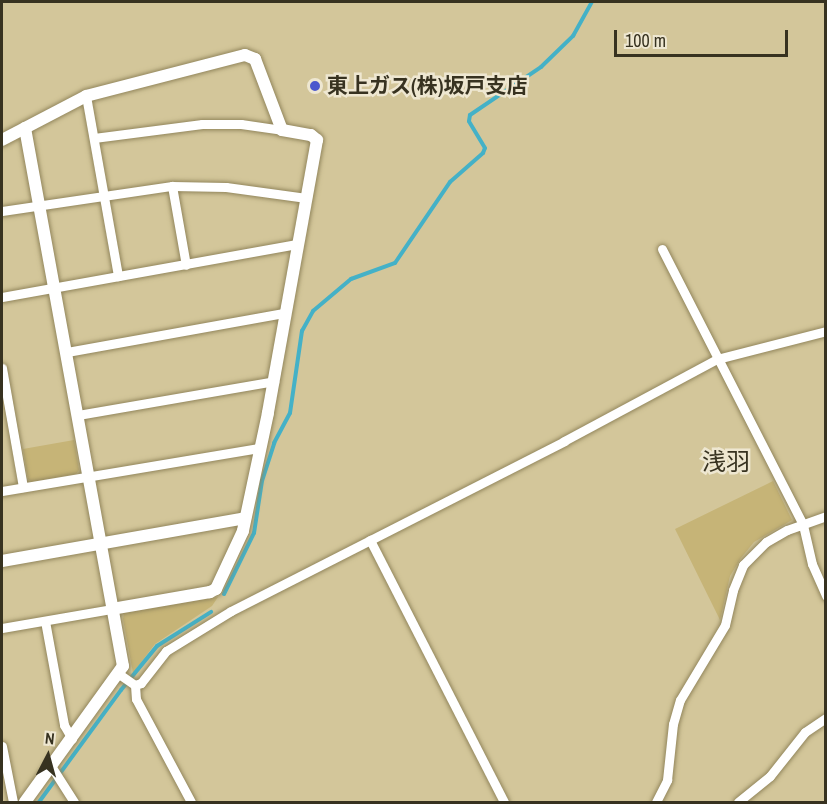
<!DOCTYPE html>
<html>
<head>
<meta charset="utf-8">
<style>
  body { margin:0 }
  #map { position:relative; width:827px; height:804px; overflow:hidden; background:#d3c69a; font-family:"Archivo Narrow","Noto Sans JP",sans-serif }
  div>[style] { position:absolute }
  .green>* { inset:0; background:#c6b477 }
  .stream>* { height:4px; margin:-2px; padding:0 2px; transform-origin:2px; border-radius:2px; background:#44b1c7 }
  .roads { filter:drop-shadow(0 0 2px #92865c) drop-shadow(0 0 2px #92865c) }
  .street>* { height:9px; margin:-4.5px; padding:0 4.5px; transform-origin:4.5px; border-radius:4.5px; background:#fff }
  .secondary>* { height:12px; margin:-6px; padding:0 6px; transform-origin:6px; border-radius:6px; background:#fff }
  .dots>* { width:16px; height:16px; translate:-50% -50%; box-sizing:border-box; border:3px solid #eee7d1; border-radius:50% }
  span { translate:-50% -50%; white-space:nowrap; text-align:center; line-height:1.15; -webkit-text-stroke:5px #eee7d1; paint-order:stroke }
  .poi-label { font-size:21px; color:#373220; font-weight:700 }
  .left { translate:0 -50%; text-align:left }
  .quarter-label { font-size:24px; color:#373220 }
  .frame { position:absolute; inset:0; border:3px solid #373220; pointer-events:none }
  .north { position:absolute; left:18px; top:726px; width:60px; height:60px; -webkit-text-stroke:4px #eee7d1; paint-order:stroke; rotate:6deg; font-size:16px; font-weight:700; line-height:24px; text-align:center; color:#373220 }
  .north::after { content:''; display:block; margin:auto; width:21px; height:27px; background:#373220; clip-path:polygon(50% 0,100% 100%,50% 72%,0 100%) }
  .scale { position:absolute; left:614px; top:30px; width:174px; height:27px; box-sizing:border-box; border:3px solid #373220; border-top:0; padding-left:8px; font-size:18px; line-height:21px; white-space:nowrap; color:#373220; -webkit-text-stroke:4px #eee7d1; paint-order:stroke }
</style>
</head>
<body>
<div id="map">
  <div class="green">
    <i style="clip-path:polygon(74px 440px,79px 470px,76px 474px,32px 482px,28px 479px,23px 449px)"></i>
    <i style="clip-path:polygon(773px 481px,792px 520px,754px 542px,741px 558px,730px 576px,720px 620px,675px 529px)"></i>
    <i style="clip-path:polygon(218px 597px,212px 606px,155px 644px,133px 673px,123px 619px,124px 613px)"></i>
  </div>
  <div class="stream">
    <i style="left:224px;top:594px;width:68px;rotate:-63.8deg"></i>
    <i style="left:254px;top:533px;width:53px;rotate:-81.3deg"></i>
    <i style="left:262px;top:481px;width:40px;rotate:-72deg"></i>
    <i style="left:274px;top:443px;width:34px;rotate:-62deg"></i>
    <i style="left:290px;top:413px;width:83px;rotate:-81.7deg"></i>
    <i style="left:302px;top:331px;width:23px;rotate:-61deg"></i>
    <i style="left:313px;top:311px;width:50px;rotate:-40.1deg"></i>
    <i style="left:351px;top:279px;width:47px;rotate:-20deg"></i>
    <i style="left:395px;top:263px;width:98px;rotate:-55.8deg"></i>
    <i style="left:450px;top:182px;width:44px;rotate:-41.3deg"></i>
    <i style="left:483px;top:153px;width:5px;rotate:-68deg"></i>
    <i style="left:485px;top:148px;width:31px;rotate:-121deg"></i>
    <i style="left:469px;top:121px;width:6px;rotate:-81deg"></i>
    <i style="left:470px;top:115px;width:86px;rotate:-34.1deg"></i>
    <i style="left:541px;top:67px;width:45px;rotate:-44.1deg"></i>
    <i style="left:573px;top:36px;width:39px;rotate:-61deg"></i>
    <i style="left:39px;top:802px;width:139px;rotate:-53.8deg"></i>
    <i style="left:121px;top:690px;width:57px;rotate:-50.7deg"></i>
    <i style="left:157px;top:646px;width:64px;rotate:-32.2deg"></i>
  </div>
  <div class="roads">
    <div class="street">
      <i style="left:86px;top:96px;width:183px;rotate:79.9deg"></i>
      <i style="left:94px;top:138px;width:109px;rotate:-7.4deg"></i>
      <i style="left:202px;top:124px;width:39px"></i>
      <i style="left:241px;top:124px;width:41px;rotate:8.3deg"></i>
      <i style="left:172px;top:186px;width:80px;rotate:80deg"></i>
      <i style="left:2px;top:211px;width:172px;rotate:-8.4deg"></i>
      <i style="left:172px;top:186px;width:54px;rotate:1.1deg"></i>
      <i style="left:226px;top:187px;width:81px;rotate:7.8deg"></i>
      <i style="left:662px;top:249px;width:310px;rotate:62.9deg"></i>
      <i style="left:803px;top:525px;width:40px;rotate:77deg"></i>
      <i style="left:812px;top:564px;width:35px;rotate:66deg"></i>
      <i style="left:2px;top:297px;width:301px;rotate:-10.2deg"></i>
      <i style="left:67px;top:352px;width:220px;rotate:-10.2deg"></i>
      <i style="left:2px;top:368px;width:121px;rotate:80deg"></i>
      <i style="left:78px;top:415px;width:199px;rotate:-9.8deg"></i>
      <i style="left:2px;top:491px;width:262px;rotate:-9.5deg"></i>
      <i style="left:370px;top:540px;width:294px;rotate:62.9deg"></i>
      <i style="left:45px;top:621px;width:106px;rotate:79.6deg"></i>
      <i style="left:64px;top:725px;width:16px;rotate:60deg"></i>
      <i style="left:2px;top:628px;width:112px;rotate:-9.8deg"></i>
      <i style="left:119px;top:674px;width:19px;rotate:35deg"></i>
      <i style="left:135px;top:685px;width:14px;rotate:86deg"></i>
      <i style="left:136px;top:699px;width:117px;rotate:61.9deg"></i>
      <i style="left:135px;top:685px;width:6px;rotate:-18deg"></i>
      <i style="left:141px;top:683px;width:41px;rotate:-52deg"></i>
      <i style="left:166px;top:651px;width:76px;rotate:-31.6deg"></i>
      <i style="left:231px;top:611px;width:374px;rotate:-27deg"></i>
      <i style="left:564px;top:441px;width:174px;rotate:-28.2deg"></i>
      <i style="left:717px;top:359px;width:113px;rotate:-14.4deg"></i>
      <i style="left:2px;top:746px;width:57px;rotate:78.9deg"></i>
      <i style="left:51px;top:766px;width:43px;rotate:57.4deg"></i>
      <i style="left:656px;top:802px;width:25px;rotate:-63deg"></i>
      <i style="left:667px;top:780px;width:56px;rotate:-83.9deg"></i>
      <i style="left:673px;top:724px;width:25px;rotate:-74deg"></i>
      <i style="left:680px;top:700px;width:87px;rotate:-59deg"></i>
      <i style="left:725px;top:625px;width:36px;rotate:-77deg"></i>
      <i style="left:733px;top:590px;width:27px;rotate:-68deg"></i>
      <i style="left:743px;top:565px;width:33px;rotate:-45deg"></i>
      <i style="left:766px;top:542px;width:24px;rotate:-30deg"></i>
      <i style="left:787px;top:530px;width:41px;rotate:-19.7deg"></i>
      <i style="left:738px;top:802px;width:41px;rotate:-39.1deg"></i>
      <i style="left:770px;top:776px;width:56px;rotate:-51.5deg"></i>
      <i style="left:805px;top:732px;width:25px;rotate:-34deg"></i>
    </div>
    <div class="secondary">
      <i style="left:25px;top:128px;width:547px;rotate:79.68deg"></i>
      <i style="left:123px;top:666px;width:168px;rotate:125.8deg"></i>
      <i style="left:2px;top:140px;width:95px;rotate:-27.6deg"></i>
      <i style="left:86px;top:96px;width:164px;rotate:-14.5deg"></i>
      <i style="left:245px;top:55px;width:11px;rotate:22deg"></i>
      <i style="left:255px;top:59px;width:76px;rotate:69.2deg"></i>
      <i style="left:282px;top:130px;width:29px;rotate:10deg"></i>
      <i style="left:311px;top:135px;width:8px;rotate:40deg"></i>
      <i style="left:317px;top:140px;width:277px;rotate:100.2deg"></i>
      <i style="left:268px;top:413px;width:121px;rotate:102deg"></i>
      <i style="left:243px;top:531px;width:64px;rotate:115deg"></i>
      <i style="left:216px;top:589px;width:7px;rotate:153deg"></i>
      <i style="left:210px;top:592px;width:99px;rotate:170.2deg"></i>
      <i style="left:2px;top:561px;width:247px;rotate:-10deg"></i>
    </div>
  </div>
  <div class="dots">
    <i style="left:315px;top:86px;background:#4b58cd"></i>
  </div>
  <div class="poi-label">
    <span class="left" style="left:327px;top:86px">東上ガス(株)坂戸支店</span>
  </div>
  <div class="quarter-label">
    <span style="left:726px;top:462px">浅羽</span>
  </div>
  <div class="frame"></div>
  <div class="north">N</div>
  <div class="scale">100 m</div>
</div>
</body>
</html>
